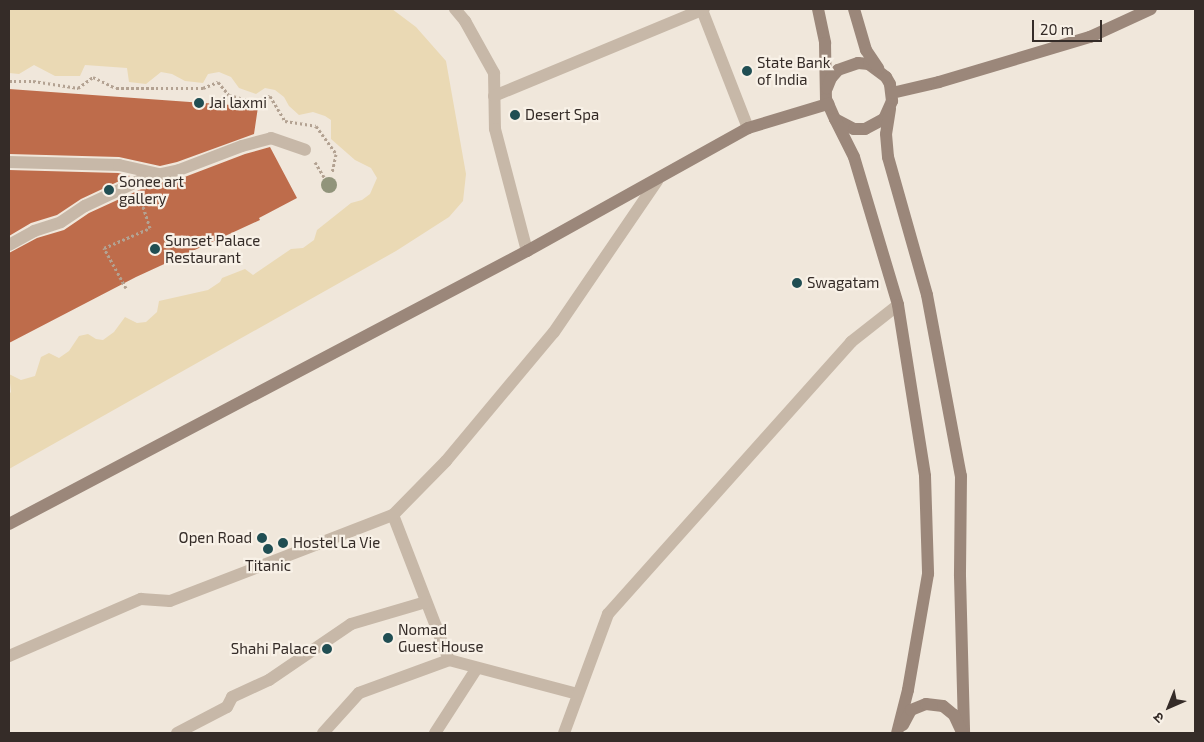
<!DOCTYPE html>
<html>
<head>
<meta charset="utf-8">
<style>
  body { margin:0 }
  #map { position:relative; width:1204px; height:742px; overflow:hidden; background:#f0e7db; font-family:"Exo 2","Noto Sans Devanagari",sans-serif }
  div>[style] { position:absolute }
  .sand>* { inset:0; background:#ead9b4 }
  .building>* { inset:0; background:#be6c4b }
  .path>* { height:3px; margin-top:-1.5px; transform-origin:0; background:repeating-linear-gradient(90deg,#b3a292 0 2.5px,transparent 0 5px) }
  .lane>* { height:12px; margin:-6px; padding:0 6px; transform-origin:6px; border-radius:6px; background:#c7b8a8 }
  .street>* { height:12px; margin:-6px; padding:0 6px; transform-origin:6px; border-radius:6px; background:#c7b8a8 }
  .secondary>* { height:12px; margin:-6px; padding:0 6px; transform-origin:6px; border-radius:6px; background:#9b877a }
  .trees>* { width:16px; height:16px; margin:-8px; border-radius:50%; background:#91947b }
  .dots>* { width:14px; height:14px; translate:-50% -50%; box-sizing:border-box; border:2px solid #f8f1e7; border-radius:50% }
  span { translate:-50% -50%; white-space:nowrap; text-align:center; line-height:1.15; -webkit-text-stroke:4.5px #f8f1e7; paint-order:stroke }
  .poi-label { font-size:15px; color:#352c28 }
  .left { translate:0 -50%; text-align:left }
  .right { translate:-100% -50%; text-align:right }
  .frame { position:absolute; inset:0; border:10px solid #352c28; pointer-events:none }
  .north { position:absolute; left:1144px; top:682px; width:50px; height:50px; -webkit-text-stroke:4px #f8f1e7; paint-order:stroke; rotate:224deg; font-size:14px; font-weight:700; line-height:20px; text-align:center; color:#352c28 }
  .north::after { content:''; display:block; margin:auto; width:18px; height:22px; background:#352c28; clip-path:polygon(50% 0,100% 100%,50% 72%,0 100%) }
  .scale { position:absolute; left:1032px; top:20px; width:70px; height:22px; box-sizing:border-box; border:2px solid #352c28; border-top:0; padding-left:6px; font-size:15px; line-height:18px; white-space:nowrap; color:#352c28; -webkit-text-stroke:4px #f8f1e7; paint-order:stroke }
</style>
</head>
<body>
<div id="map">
  <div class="sand">
    <i style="clip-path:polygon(9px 9px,392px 9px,416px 27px,446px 61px,466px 174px,463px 201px,449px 217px,396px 251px,9px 469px,9px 394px,11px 392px,9px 374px,21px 380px,35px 376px,41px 357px,49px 353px,59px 358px,69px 351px,79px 336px,88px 334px,96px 339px,103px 340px,114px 332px,125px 317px,137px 323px,146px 322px,157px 312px,159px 301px,208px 290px,220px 282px,222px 278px,245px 269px,253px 275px,291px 249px,303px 248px,314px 240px,317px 230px,351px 203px,362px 200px,370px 194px,377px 178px,371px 168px,355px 160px,331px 139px,331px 120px,325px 116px,313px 112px,299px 115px,289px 106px,284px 97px,275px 90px,265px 88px,256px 94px,239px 88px,231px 77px,219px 72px,208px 74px,203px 83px,185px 81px,172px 74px,161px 72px,146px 84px,129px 82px,127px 68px,85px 65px,80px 76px,55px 76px,34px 65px,19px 74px,9px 73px)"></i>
  </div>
  <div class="building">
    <i style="clip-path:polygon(9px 89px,258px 107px,254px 134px,177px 162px,160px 166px,119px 157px,9px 154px)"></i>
    <i style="clip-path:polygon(270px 147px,297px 198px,259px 218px,260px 220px,136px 277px,9px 343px,9px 253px,37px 238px,64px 230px,89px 213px,150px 185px,182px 178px,245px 154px)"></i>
    <i style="clip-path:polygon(9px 170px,118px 173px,130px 176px,81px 199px,57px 215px,31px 223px,9px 236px)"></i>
  </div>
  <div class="path">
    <i style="left:9px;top:81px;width:24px"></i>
    <i style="left:33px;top:81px;width:46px;rotate:8.8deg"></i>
    <i style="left:78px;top:88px;width:19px;rotate:-36deg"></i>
    <i style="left:93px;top:77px;width:25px;rotate:26deg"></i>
    <i style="left:116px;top:88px;width:87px"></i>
    <i style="left:203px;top:88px;width:16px;rotate:-22deg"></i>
    <i style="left:218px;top:82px;width:17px;rotate:50deg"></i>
    <i style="left:229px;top:95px;width:27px;rotate:15deg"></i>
    <i style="left:255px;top:102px;width:16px;rotate:-22deg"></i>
    <i style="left:270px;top:96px;width:29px;rotate:59deg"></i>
    <i style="left:285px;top:121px;width:31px;rotate:9deg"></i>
    <i style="left:316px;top:126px;width:34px;rotate:54deg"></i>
    <i style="left:336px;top:154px;width:19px;rotate:102deg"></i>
    <i style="left:315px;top:162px;width:21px;rotate:59deg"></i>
    <i style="left:126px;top:288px;width:46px;rotate:-118.8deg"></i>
    <i style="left:104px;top:248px;width:50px;rotate:-23.5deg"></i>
    <i style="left:150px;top:228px;width:32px;rotate:-108deg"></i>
  </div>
  <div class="lane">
    <i style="left:702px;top:10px;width:127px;rotate:68.7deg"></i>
  </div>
  <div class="street">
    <i style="left:455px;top:9px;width:16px;rotate:50deg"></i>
    <i style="left:465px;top:21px;width:60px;rotate:60.9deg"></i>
    <i style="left:494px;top:73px;width:56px;rotate:89deg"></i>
    <i style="left:495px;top:129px;width:126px;rotate:75.3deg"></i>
    <i style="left:494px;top:96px;width:227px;rotate:-22.5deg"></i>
    <i style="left:9px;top:162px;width:110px;rotate:1.6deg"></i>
    <i style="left:119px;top:165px;width:41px;rotate:12.7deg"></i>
    <i style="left:9px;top:245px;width:29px;rotate:-29deg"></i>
    <i style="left:34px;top:231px;width:28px;rotate:-18deg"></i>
    <i style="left:61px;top:222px;width:29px;rotate:-34deg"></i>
    <i style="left:85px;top:206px;width:68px;rotate:-25.1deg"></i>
    <i style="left:147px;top:177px;width:33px;rotate:-12deg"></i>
    <i style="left:179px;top:170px;width:67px;rotate:-20.9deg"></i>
    <i style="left:242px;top:146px;width:30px;rotate:-15deg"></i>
    <i style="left:271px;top:138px;width:36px;rotate:19deg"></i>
    <i style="left:393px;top:515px;width:155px;rotate:68.9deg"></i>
    <i style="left:449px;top:660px;width:133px;rotate:14.8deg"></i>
    <i style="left:9px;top:656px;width:144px;rotate:-23.4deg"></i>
    <i style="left:141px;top:599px;width:29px;rotate:4deg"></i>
    <i style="left:170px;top:601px;width:239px;rotate:-21.1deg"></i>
    <i style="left:393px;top:515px;width:76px;rotate:-45.5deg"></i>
    <i style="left:446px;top:461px;width:168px;rotate:-50.1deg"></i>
    <i style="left:554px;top:332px;width:183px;rotate:-55.7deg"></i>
    <i style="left:177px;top:733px;width:56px;rotate:-27.5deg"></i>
    <i style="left:227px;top:707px;width:11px;rotate:-63deg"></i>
    <i style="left:232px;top:697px;width:41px;rotate:-24.7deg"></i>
    <i style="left:269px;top:680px;width:99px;rotate:-34.3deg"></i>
    <i style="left:351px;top:624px;width:78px;rotate:-16.3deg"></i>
    <i style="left:323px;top:733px;width:54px;rotate:-48deg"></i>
    <i style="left:359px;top:693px;width:96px;rotate:-20.1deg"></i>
    <i style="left:435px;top:733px;width:77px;rotate:-57.1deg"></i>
    <i style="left:564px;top:733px;width:127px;rotate:-69.7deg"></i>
    <i style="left:608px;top:614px;width:365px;rotate:-48.2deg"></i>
    <i style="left:851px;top:342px;width:60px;rotate:-38.2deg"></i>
  </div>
  <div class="secondary">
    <i style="left:818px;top:9px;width:35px;rotate:78deg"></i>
    <i style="left:825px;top:43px;width:56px;rotate:89deg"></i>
    <i style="left:826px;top:99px;width:22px;rotate:66deg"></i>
    <i style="left:835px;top:119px;width:21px;rotate:28deg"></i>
    <i style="left:854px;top:129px;width:11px"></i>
    <i style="left:865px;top:129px;width:21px;rotate:-28deg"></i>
    <i style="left:884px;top:119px;width:20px;rotate:-66deg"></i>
    <i style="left:892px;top:101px;width:17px;rotate:-97deg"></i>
    <i style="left:890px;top:84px;width:8px;rotate:-120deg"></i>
    <i style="left:886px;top:77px;width:21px;rotate:-143deg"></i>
    <i style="left:869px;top:64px;width:11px;rotate:-175deg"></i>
    <i style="left:858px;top:63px;width:21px;rotate:161deg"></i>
    <i style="left:838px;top:70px;width:11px;rotate:131deg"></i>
    <i style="left:831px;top:78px;width:11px;rotate:112deg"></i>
    <i style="left:854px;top:9px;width:43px;rotate:73.7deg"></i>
    <i style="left:866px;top:50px;width:22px;rotate:56deg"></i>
    <i style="left:892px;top:93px;width:48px;rotate:-13.2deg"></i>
    <i style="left:939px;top:82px;width:158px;rotate:-16.6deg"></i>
    <i style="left:1090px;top:37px;width:67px;rotate:-24.7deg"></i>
    <i style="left:890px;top:109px;width:25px;rotate:99deg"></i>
    <i style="left:886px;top:134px;width:23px;rotate:85deg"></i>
    <i style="left:888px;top:157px;width:143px;rotate:74.2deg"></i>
    <i style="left:927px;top:295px;width:184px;rotate:79.4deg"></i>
    <i style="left:961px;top:476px;width:100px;rotate:90.6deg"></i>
    <i style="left:960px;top:576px;width:157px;rotate:88.5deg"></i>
    <i style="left:835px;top:119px;width:42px;rotate:63.4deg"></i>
    <i style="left:854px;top:157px;width:154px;rotate:73.4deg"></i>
    <i style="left:898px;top:305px;width:173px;rotate:81deg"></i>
    <i style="left:925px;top:476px;width:98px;rotate:88.2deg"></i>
    <i style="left:928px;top:574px;width:118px;rotate:99.8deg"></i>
    <i style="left:908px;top:690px;width:44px;rotate:104.3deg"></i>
    <i style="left:9px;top:524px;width:586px;rotate:-27.79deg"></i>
    <i style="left:527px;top:251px;width:253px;rotate:-29.1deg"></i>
    <i style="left:748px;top:128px;width:84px;rotate:-16.7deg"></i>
    <i style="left:903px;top:725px;width:17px;rotate:-62deg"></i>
    <i style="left:911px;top:710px;width:16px;rotate:-22deg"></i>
    <i style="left:926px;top:704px;width:17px;rotate:7deg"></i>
    <i style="left:943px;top:706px;width:14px;rotate:39deg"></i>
    <i style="left:954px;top:715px;width:19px;rotate:65deg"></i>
  </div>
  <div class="trees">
    <i style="left:329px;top:185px"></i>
  </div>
  <div class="dots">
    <i style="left:747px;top:71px;background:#204e53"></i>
    <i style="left:199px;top:103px;background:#204e53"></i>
    <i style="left:515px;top:115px;background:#204e53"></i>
    <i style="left:109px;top:190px;background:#204e53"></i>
    <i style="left:155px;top:249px;background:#204e53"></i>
    <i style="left:797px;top:283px;background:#204e53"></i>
    <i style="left:262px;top:538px;background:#204e53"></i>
    <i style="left:283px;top:543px;background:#204e53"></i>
    <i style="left:268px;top:549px;background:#204e53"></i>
    <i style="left:388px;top:638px;background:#204e53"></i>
    <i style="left:327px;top:649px;background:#204e53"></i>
  </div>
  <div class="poi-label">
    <span class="left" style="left:757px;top:71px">State Bank<br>of India</span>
    <span class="left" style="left:209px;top:103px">Jai laxmi</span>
    <span class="left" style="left:525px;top:115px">Desert Spa</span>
    <span class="left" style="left:119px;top:190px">Sonee art<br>gallery</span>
    <span class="left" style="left:165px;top:249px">Sunset Palace<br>Restaurant</span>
    <span class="left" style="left:807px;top:283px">Swagatam</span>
    <span class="right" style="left:252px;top:538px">Open Road</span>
    <span class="left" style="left:293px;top:543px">Hostel La Vie</span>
    <span style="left:268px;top:566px">Titanic</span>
    <span class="left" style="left:398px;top:638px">Nomad<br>Guest House</span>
    <span class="right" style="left:317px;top:649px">Shahi Palace</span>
  </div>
  <div class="frame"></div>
  <div class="north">उ</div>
  <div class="scale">20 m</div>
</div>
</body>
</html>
